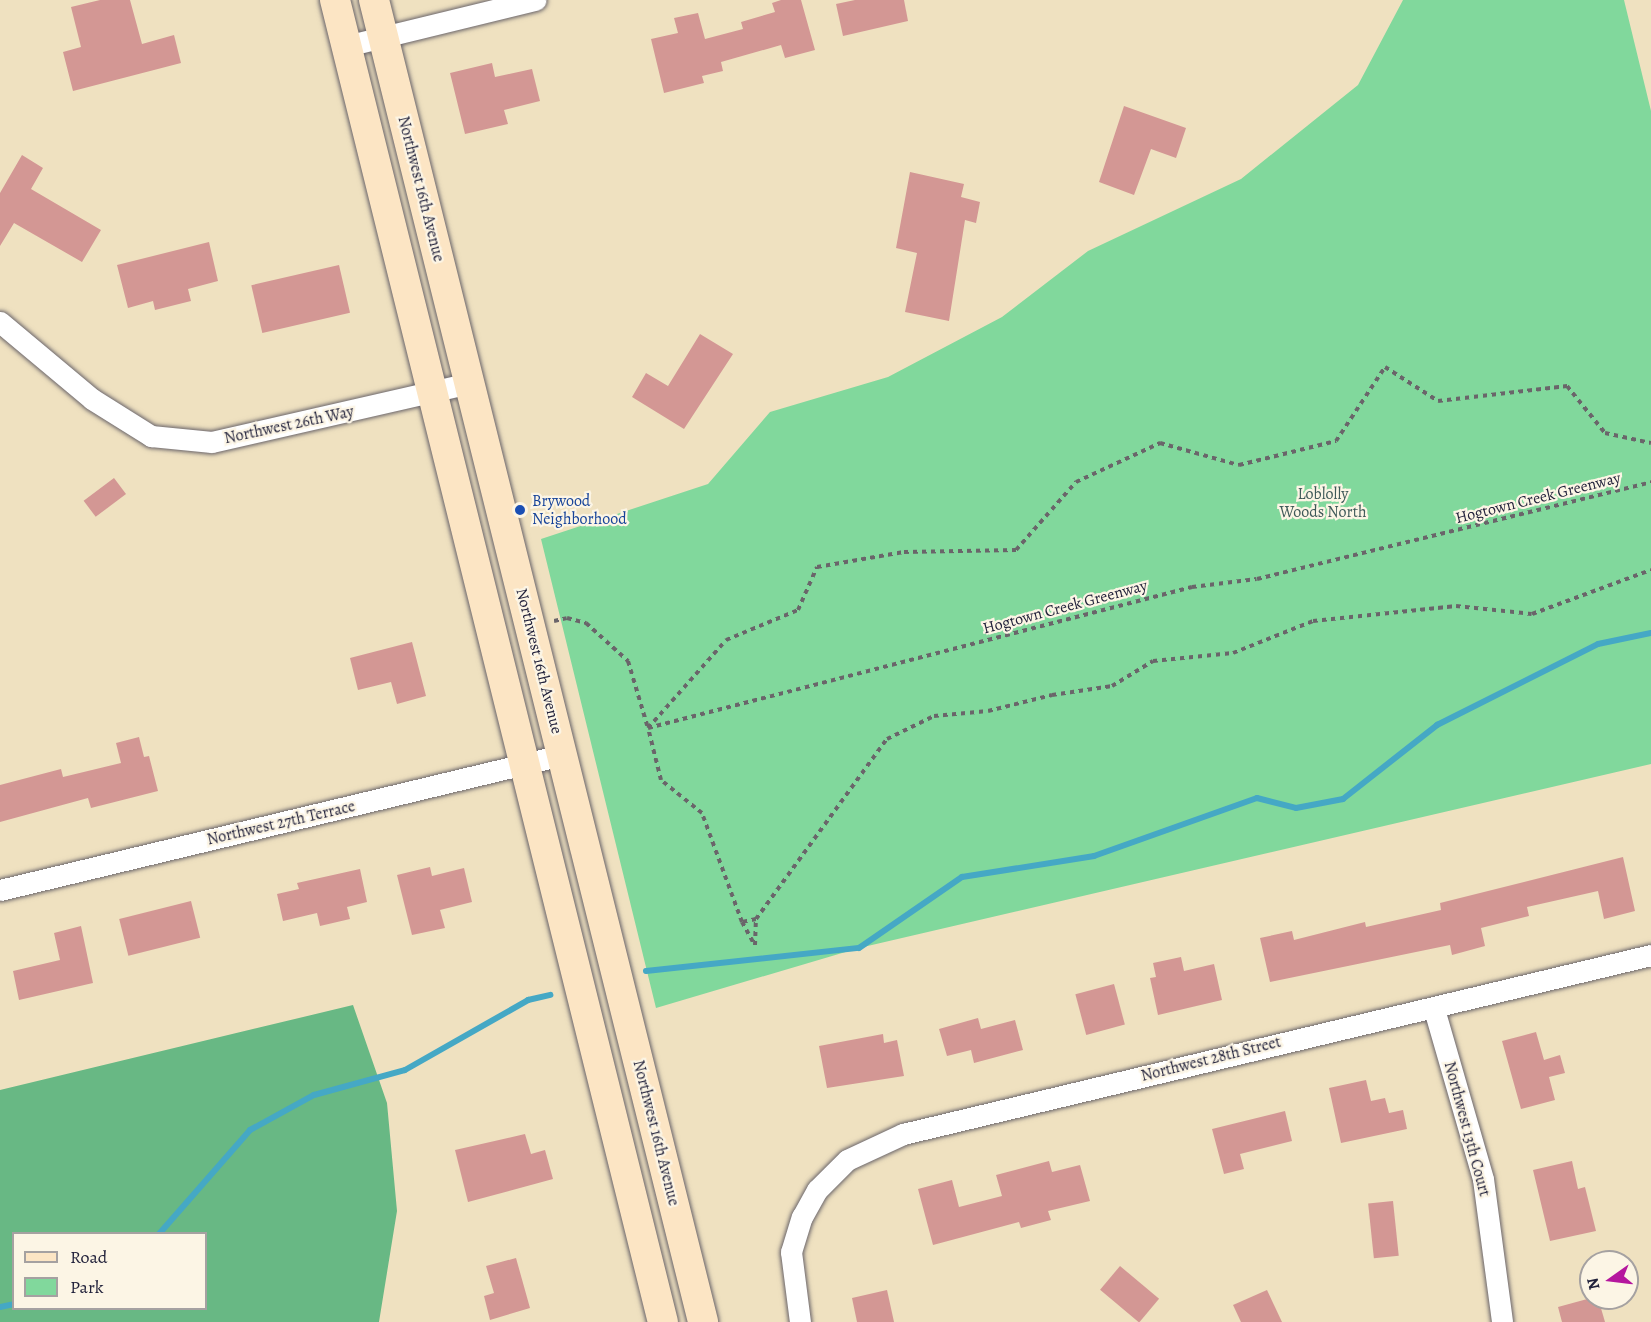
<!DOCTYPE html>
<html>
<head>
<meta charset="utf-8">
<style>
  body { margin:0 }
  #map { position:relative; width:1651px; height:1322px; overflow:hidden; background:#efe1c0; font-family:Alegreya,serif }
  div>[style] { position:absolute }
  .green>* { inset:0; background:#81d89c }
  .forest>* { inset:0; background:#68b884 }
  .stream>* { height:6px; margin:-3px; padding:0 3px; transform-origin:3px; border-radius:3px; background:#45a8c5 }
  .building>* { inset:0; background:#d39794; transform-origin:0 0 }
  .path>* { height:4px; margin-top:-2px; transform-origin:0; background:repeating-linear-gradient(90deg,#6a656a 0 4.5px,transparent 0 9px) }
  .roads { filter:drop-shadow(0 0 2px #6a656a) drop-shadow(0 0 2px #6a656a) }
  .minor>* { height:21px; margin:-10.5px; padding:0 10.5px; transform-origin:10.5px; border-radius:10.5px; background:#fff }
  .secondary>* { height:30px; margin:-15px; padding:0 15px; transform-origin:15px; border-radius:15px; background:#fce5c4 }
  .dots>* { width:16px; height:16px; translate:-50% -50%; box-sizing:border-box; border:3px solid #fcf5e5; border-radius:50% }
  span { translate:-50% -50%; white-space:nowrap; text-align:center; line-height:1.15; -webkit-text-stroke:4.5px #fcf5e5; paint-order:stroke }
  .street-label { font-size:16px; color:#22223b }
  .park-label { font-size:16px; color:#3e5958 }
  .transit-label { font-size:16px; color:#164399 }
  .left { translate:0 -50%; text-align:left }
  .legend { position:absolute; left:12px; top:1232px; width:195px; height:78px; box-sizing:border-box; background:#fcf5e5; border:2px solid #a5a1a1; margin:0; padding:8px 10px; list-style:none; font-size:18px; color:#22223b }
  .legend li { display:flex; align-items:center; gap:12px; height:30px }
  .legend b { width:30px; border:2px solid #a5a1a1 }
  .north { position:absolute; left:1579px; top:1250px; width:60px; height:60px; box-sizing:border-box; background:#fcf5e5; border:2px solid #a5a1a1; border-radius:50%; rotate:256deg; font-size:16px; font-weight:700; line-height:24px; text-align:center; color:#22223b }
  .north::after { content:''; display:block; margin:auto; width:21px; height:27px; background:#b5179e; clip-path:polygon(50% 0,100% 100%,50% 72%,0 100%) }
</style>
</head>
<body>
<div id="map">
  <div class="green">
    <i style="clip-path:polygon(1403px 0,1624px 0,1651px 111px,1651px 764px,859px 948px,656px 1008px,541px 539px,708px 484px,770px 412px,888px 377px,1002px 317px,1088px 251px,1241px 179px,1358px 85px)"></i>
  </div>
  <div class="forest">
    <i style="clip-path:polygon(evenodd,353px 1005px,387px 1103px,397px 1211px,379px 1322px,0 1322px,0 1090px,353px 1005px,14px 1234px,206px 1234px,206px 1308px,14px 1308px,14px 1234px)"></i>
  </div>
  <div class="stream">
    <i style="left:646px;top:971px;width:214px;rotate:-6.2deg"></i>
    <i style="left:859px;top:948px;width:125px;rotate:-34.6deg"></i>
    <i style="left:962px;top:877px;width:134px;rotate:-9deg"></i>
    <i style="left:1094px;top:856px;width:173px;rotate:-19.6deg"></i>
    <i style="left:1257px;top:798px;width:40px;rotate:14.4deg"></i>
    <i style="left:1296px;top:808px;width:48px;rotate:-10.8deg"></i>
    <i style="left:1343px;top:799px;width:120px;rotate:-38.2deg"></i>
    <i style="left:1437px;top:725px;width:180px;rotate:-26.7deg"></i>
    <i style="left:1598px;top:644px;width:54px;rotate:-11.7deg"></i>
    <i style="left:159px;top:1234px;width:138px;rotate:-48.8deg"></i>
    <i style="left:250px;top:1130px;width:73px;rotate:-28.7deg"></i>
    <i style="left:314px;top:1095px;width:94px;rotate:-15.4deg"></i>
    <i style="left:405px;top:1070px;width:142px;rotate:-29.6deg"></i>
    <i style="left:528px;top:1000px;width:23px;rotate:-13deg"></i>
    <i style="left:0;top:1307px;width:14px;rotate:-12deg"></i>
  </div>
  <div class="building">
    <i style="clip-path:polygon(100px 0,130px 0,142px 44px,174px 35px,181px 63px,73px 91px,63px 52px,81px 47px,71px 7px)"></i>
    <i style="clip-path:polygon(781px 0,801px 0,815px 50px,785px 58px,781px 45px,721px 62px,723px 71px,702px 76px,704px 83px,664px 93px,651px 39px,678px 33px,674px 18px,698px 13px,705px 39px,743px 29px,741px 22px,775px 12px,772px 3px)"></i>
    <i style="clip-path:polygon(855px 0,904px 0,908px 21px,843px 36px,836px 4px)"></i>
    <i style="clip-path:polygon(492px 63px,495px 77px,532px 69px,540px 101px,504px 110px,508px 124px,465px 134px,450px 73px)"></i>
    <i style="clip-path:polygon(1124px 106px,1186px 128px,1176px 158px,1151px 149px,1134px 195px,1099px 182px)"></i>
    <i style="clip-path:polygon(22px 155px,43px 168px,31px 189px,101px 230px,82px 262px,14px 223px,0 246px,0 193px)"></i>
    <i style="clip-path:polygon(910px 172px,964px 184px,961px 197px,980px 202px,976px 223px,965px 220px,949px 321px,905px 312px,917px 253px,896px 248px)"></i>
    <i style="clip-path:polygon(209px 242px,218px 281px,188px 289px,191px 301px,155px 310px,153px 301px,128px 308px,117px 265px)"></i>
    <i style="left:339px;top:265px;width:49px;height:90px;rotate:77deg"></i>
    <i style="clip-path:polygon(700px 334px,733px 354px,684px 429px,632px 397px,646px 373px,668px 386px)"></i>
    <i style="left:114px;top:478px;width:20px;height:38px;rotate:53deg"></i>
    <i style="clip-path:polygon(412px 642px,426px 696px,397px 704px,391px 682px,358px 690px,350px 658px)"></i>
    <i style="clip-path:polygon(139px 737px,144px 757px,149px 756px,158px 791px,91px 808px,88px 798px,0 822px,0 785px,61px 769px,63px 777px,121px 763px,116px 743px)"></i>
    <i style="clip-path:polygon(1623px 857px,1635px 911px,1604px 919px,1598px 891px,1527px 907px,1529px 916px,1481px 928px,1485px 946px,1452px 955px,1450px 945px,1270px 982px,1260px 938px,1292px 931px,1294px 940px,1365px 922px,1366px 927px,1441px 910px,1440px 903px)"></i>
    <i style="clip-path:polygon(430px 867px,432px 876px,464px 868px,472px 902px,440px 910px,445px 928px,412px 935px,397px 875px)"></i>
    <i style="clip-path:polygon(360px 869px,367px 902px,347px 907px,350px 919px,320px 926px,317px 913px,283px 921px,277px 894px,299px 889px,297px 883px)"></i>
    <i style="left:191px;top:901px;width:38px;height:74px;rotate:76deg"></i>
    <i style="clip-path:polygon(81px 926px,93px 983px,19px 1000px,13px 971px,60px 960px,54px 933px)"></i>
    <i style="clip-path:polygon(1181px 957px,1184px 971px,1214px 964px,1222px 1000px,1158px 1015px,1150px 978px,1156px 977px,1153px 963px)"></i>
    <i style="left:1114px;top:984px;width:42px;height:40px;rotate:75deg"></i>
    <i style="clip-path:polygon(978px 1018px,981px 1029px,1015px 1020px,1023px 1050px,974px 1063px,971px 1050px,947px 1056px,939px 1029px)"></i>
    <i style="clip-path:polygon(1536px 1032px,1544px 1060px,1560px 1055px,1565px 1073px,1549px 1077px,1555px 1100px,1521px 1109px,1502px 1041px)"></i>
    <i style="clip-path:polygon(883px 1034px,884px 1043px,897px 1040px,904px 1076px,827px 1088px,819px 1046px)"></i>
    <i style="clip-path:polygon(1366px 1080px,1371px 1101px,1385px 1098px,1389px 1113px,1403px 1110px,1407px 1129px,1341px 1143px,1329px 1088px)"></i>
    <i style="clip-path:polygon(1285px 1111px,1292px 1141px,1240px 1154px,1244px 1169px,1224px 1174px,1212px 1129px)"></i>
    <i style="clip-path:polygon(525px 1134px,531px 1154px,545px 1150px,553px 1179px,468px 1202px,455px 1150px)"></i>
    <i style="clip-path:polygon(1049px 1161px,1052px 1172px,1080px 1165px,1090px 1201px,1048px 1211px,1051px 1220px,1021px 1228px,1019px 1222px,933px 1245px,918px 1189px,952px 1180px,959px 1207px,1002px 1196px,996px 1175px)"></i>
    <i style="clip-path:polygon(1572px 1161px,1578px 1189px,1585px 1187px,1596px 1231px,1550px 1241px,1533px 1170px)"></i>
    <i style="left:1393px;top:1201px;width:55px;height:25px;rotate:84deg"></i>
    <i style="clip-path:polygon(516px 1258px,530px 1308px,490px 1320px,484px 1296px,494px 1293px,486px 1266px)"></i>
    <i style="left:1120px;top:1266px;width:51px;height:31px;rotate:40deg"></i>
    <i style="clip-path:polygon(887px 1290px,894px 1322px,857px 1322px,852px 1298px)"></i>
    <i style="clip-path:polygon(1267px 1290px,1282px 1322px,1241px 1322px,1233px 1305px)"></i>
    <i style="clip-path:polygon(1591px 1298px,1598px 1298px,1605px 1322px,1562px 1322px,1558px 1307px)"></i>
  </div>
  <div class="path">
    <i style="left:554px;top:621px;width:13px;rotate:-13deg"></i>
    <i style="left:567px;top:618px;width:20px;rotate:15deg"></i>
    <i style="left:586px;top:623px;width:57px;rotate:42.1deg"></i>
    <i style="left:628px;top:661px;width:70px;rotate:73.4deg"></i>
    <i style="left:648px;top:728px;width:562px;rotate:-14.53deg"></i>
    <i style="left:1192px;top:587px;width:65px;rotate:-7deg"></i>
    <i style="left:1257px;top:579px;width:406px;rotate:-13.8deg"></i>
    <i style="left:756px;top:919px;width:14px;rotate:168deg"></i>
    <i style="left:742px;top:922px;width:26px;rotate:61deg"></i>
    <i style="left:755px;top:945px;width:26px;rotate:-88deg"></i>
    <i style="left:756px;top:919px;width:223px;rotate:-54deg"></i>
    <i style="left:887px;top:739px;width:52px;rotate:-26.1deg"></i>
    <i style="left:934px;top:716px;width:54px;rotate:-5.3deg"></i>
    <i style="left:988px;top:711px;width:66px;rotate:-14deg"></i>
    <i style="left:1052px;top:695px;width:61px;rotate:-8.5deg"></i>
    <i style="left:1112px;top:686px;width:48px;rotate:-31.4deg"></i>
    <i style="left:1153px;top:661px;width:80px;rotate:-5.7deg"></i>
    <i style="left:1233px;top:653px;width:86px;rotate:-21.8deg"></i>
    <i style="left:1313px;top:621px;width:144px;rotate:-6deg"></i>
    <i style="left:1456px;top:606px;width:76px;rotate:6deg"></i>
    <i style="left:1532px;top:614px;width:127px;rotate:-20.3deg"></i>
    <i style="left:742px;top:922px;width:116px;rotate:-110.2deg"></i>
    <i style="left:702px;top:813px;width:53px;rotate:-141.2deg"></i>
    <i style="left:661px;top:780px;width:54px;rotate:-104deg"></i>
    <i style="left:648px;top:728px;width:118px;rotate:-48.4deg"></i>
    <i style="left:726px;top:640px;width:78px;rotate:-22.6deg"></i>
    <i style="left:798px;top:610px;width:47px;rotate:-66.2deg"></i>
    <i style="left:817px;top:567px;width:88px;rotate:-9.8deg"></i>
    <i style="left:904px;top:552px;width:112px;rotate:-1deg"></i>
    <i style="left:1016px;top:550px;width:91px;rotate:-48.6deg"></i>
    <i style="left:1076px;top:482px;width:93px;rotate:-24.9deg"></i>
    <i style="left:1160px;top:443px;width:82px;rotate:15.6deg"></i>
    <i style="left:1239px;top:465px;width:100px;rotate:-13.9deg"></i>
    <i style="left:1336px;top:441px;width:89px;rotate:-56.5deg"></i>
    <i style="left:1385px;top:367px;width:63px;rotate:32.7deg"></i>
    <i style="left:1438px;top:401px;width:130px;rotate:-6.6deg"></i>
    <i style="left:1567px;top:386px;width:60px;rotate:51deg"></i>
    <i style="left:1605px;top:433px;width:47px;rotate:12.3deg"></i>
  </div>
  <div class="roads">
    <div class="minor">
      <i style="left:346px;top:46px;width:195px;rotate:-13.7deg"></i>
      <i style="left:0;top:322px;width:120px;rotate:39.9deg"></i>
      <i style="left:92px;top:399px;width:70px;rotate:32.1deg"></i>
      <i style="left:151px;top:436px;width:61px;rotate:5.6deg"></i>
      <i style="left:212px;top:442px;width:264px;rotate:-12.9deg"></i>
      <i style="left:0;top:890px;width:578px;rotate:-13.51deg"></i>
      <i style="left:1434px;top:1009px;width:177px;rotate:73.9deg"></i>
      <i style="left:1483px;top:1179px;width:144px;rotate:82.4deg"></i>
      <i style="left:800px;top:1322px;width:71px;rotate:-97.3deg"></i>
      <i style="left:791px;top:1252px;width:37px;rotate:-73deg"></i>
      <i style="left:802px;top:1217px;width:31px;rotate:-61deg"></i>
      <i style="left:817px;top:1190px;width:42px;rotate:-45deg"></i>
      <i style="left:847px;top:1160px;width:62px;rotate:-24.9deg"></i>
      <i style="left:903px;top:1134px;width:769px;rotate:-13.46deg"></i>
    </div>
    <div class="secondary">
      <i style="left:335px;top:0;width:1362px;rotate:76.07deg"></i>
      <i style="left:374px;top:0;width:1362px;rotate:76.02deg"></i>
    </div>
  </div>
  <div class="dots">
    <i style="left:520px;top:510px;background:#1a4fb4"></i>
  </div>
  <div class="street-label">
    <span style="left:421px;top:189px;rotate:76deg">Northwest 16th Avenue</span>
    <span style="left:289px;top:425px;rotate:-12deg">Northwest 26th Way</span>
    <span style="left:1538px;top:498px;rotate:-14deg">Hogtown Creek Greenway</span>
    <span style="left:1065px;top:607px;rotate:-15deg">Hogtown Creek Greenway</span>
    <span style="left:539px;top:661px;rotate:76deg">Northwest 16th Avenue</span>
    <span style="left:281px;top:823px;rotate:-13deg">Northwest 27th Terrace</span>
    <span style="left:1211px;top:1059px;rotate:-14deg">Northwest 28th Street</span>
    <span style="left:1467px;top:1129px;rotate:75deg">Northwest 13th Court</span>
    <span style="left:656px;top:1133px;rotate:76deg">Northwest 16th Avenue</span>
  </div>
  <div class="park-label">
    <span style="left:1323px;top:503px">Loblolly<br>Woods North</span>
  </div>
  <div class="transit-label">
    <span class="left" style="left:532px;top:510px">Brywood<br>Neighborhood</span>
  </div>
  <ul class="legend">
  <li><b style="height:8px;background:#fce5c4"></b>Road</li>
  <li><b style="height:16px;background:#81d89c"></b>Park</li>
  </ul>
  <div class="north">N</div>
</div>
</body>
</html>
